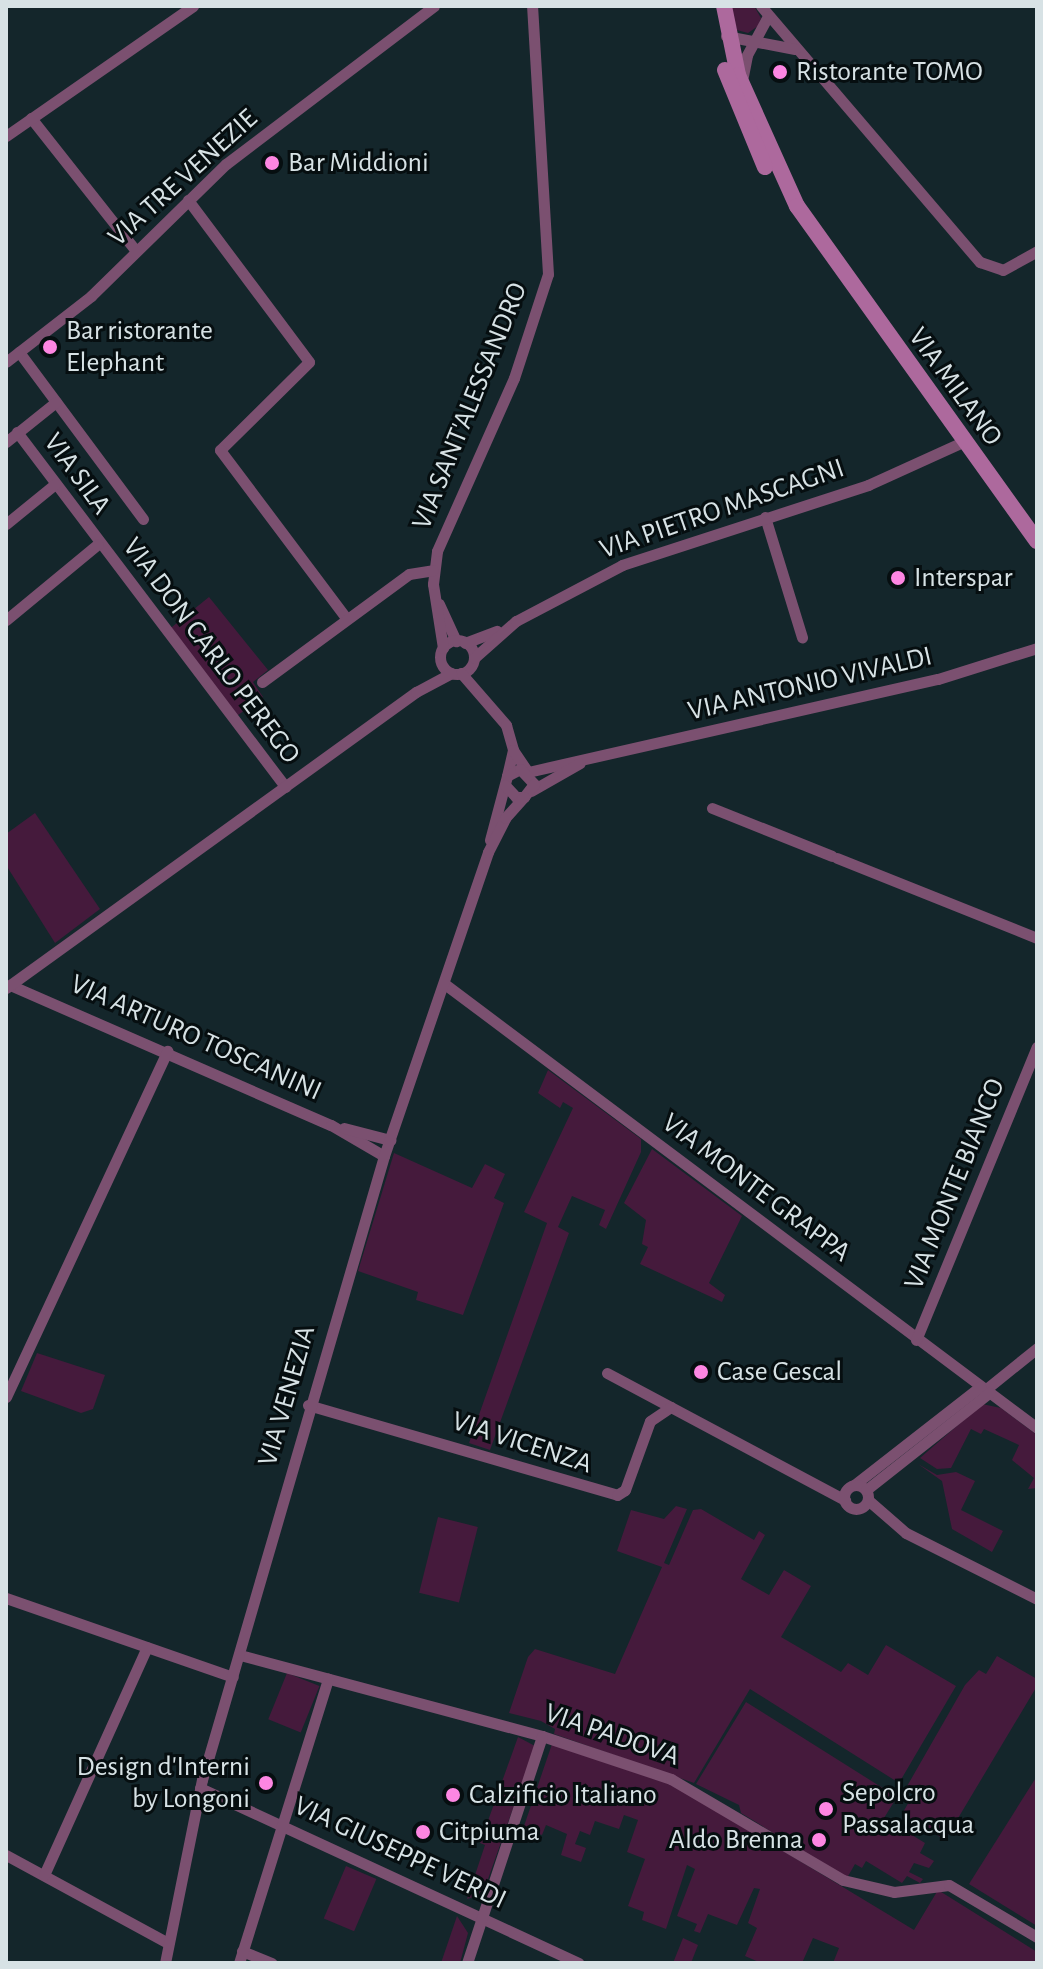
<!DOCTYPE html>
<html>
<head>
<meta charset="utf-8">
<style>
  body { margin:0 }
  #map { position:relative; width:1043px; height:1969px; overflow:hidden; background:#14262b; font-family:"Alegreya Sans",sans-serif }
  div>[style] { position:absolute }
  .green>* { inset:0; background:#451a3c; transform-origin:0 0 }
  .street>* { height:11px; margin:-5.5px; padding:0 5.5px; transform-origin:5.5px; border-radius:5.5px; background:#7b5070 }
  .street>.ring { margin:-5.5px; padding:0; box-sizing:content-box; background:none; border:11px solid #7b5070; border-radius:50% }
  .secondary>* { height:16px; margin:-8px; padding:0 8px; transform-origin:8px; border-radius:8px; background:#ad699d }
  .dots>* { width:22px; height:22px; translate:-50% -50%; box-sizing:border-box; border:4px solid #060e10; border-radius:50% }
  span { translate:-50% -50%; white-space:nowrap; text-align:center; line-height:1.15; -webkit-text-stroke:6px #060e10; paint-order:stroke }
  .poi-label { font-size:28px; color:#d7e2e5 }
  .left { translate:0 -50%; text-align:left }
  .right { translate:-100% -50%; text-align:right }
  .street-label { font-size:28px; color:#d7e2e5 }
  .frame { position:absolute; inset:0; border:8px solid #d7e2e5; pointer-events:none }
</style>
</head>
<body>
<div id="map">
  <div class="green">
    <i style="clip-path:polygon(730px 6px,754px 6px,761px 18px,758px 26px,748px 33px,737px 30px)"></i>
    <i style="clip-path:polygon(209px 597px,268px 670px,253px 682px,263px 697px,234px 718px,167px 631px)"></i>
    <i style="clip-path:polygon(35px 813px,100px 909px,55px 943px,6px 865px,6px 834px)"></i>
    <i style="clip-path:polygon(548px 1070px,641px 1139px,641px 1152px,606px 1229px,599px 1225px,605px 1210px,572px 1196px,558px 1227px,569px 1233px,490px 1450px,469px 1443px,547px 1223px,524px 1212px,573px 1108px,563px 1102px,560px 1108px,538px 1093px)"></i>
    <i style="clip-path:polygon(652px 1149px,742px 1216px,709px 1283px,725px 1295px,722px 1302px,640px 1264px,648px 1247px,642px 1244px,646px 1220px,624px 1203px)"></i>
    <i style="clip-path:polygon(394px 1153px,472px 1188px,485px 1164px,505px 1174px,494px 1198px,504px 1203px,463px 1315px,416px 1300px,418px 1292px,358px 1271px)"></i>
    <i style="clip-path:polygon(37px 1353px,105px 1375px,93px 1409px,81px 1413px,21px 1391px)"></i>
    <i style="clip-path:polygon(982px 1404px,1001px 1408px,1037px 1435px,1037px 1488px,1028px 1489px,1034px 1478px,1012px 1460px,1019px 1445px,984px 1429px,981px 1434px,971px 1429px,951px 1468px,937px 1469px,920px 1458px)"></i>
    <i style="clip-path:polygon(918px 1464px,937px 1475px,956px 1472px,975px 1481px,961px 1510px,1003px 1531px,992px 1552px,952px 1529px,942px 1481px)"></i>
    <i style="clip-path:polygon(676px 1506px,687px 1509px,664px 1563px,669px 1565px,693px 1510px,701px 1509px,754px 1540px,759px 1531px,765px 1535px,741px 1579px,769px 1595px,784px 1570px,811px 1586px,781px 1637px,841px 1672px,848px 1663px,868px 1675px,886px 1645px,956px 1686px,899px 1783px,750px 1689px,694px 1783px,554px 1734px,555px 1729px,541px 1721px,509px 1713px,528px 1657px,535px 1649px,615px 1674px,662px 1567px,617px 1551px,631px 1510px,664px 1519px)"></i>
    <i style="left:438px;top:1517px;width:41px;height:78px;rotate:14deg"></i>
    <i style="clip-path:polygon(997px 1656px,1037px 1679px,1037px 1686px,945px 1840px,902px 1814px,914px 1793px,906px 1788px,965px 1685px,979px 1670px,986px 1674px)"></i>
    <i style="left:287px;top:1673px;width:35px;height:50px;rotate:22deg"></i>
    <i style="clip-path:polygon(746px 1702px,897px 1797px,884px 1818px,925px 1843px,920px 1853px,934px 1861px,929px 1868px,914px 1863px,909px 1872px,923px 1879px,920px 1883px,907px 1876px,902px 1883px,866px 1861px,862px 1868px,855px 1864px,847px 1878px,741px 1813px,739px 1805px,696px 1784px)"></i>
    <i style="clip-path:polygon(518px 1737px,535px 1746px,487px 1882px,480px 1895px,467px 1899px,485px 1845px,480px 1843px)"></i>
    <i style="clip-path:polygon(552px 1744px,674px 1785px,914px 1930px,938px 1890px,1037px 1952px,1037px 1963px,833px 1963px,839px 1948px,813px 1938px,802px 1963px,761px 1963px,745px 1956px,757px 1928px,748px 1923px,760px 1889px,754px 1888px,737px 1925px,708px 1914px,700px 1933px,694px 1931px,697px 1924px,677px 1916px,695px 1869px,687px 1865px,666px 1929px,642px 1920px,644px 1912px,628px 1906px,645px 1859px,627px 1852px,638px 1820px,624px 1815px,619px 1829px,595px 1821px,590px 1835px,580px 1831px,575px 1844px,586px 1848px,581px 1862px,561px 1855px,567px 1834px,546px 1825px,542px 1835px,523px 1829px)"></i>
    <i style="clip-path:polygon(1037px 1776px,1037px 1926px,969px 1884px)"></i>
    <i style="left:346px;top:1866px;width:33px;height:57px;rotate:23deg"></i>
    <i style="clip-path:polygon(457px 1916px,468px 1933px,460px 1963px,441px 1963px)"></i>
    <i style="clip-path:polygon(683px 1938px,698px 1945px,691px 1963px,673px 1963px)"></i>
  </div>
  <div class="street">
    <i style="left:761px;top:6px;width:337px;rotate:49.5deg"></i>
    <i style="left:980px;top:262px;width:24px;rotate:19deg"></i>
    <i style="left:1003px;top:270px;width:39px;rotate:-29deg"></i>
    <i style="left:726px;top:36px;width:70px;rotate:10.7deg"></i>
    <i style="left:743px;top:76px;width:21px;rotate:-79deg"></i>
    <i style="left:747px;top:55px;width:44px;rotate:-61.7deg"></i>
    <i style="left:31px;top:118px;width:169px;rotate:51.7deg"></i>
    <i style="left:6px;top:136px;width:228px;rotate:-34.8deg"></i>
    <i style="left:188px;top:200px;width:202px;rotate:53.2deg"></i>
    <i style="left:309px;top:362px;width:125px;rotate:135.3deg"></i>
    <i style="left:220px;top:450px;width:211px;rotate:53.1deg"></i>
    <i style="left:19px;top:352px;width:208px;rotate:53.4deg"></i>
    <i style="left:6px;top:362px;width:108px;rotate:-37.8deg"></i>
    <i style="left:91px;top:296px;width:189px;rotate:-44.4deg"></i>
    <i style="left:226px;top:164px;width:261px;rotate:-37.2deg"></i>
    <i style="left:17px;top:432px;width:445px;rotate:52.9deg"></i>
    <i style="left:6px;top:442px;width:64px;rotate:-38.7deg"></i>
    <i style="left:765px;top:517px;width:126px;rotate:72.9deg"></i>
    <i style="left:6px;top:524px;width:63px;rotate:-39.2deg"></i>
    <i style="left:439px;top:604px;width:41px;rotate:65.3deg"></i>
    <i style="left:6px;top:620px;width:119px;rotate:-39.6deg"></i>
    <i class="ring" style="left:440px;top:640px;width:23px;height:23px"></i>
    <i style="left:465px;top:643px;width:34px;rotate:-21deg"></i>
    <i style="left:443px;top:648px;width:65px;rotate:-98.9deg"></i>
    <i style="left:433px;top:584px;width:33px;rotate:-83deg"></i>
    <i style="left:437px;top:551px;width:189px;rotate:-66deg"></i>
    <i style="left:514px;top:378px;width:109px;rotate:-71.9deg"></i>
    <i style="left:548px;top:274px;width:268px;rotate:-93.4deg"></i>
    <i style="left:474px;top:658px;width:56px;rotate:-41.4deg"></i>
    <i style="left:516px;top:621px;width:120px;rotate:-27.8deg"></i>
    <i style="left:622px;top:565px;width:259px;rotate:-18deg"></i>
    <i style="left:868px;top:485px;width:104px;rotate:-24.4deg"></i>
    <i style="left:461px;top:673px;width:69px;rotate:49.1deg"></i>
    <i style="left:506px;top:725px;width:26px;rotate:74deg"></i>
    <i style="left:513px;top:750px;width:26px;rotate:103deg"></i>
    <i style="left:262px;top:682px;width:182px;rotate:-36.3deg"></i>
    <i style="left:409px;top:574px;width:24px;rotate:-9deg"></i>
    <i style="left:513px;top:750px;width:27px;rotate:56deg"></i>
    <i style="left:528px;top:772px;width:420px;rotate:-12.8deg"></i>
    <i style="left:938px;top:679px;width:104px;rotate:-17.4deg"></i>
    <i style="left:531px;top:791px;width:56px;rotate:-29.7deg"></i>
    <i style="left:712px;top:808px;width:129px;rotate:21.8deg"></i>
    <i style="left:490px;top:840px;width:66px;rotate:-75.1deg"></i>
    <i style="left:507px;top:776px;width:15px;rotate:-28deg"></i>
    <i style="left:520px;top:769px;width:21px;rotate:47deg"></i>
    <i style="left:534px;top:784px;width:16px;rotate:128deg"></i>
    <i style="left:524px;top:797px;width:8px;rotate:180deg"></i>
    <i style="left:516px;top:797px;width:16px;rotate:-133deg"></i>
    <i style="left:837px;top:858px;width:215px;rotate:21.8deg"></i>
    <i style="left:10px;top:985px;width:350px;rotate:23.6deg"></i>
    <i style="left:331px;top:1125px;width:61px;rotate:30.3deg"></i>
    <i style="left:446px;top:985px;width:739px;rotate:36.85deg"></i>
    <i style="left:6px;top:988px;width:506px;rotate:-35.83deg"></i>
    <i style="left:416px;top:692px;width:40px;rotate:-28deg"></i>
    <i style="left:344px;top:1128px;width:48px;rotate:14.6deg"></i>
    <i style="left:916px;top:1340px;width:317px;rotate:-67.6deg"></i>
    <i style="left:607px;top:1373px;width:270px;rotate:28.1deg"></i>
    <i style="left:985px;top:1390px;width:67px;rotate:-38.9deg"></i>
    <i style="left:6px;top:1397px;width:382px;rotate:-65deg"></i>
    <i style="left:308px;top:1405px;width:322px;rotate:16.2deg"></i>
    <i style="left:617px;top:1495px;width:9px;rotate:-32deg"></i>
    <i style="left:625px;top:1490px;width:73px;rotate:-70.1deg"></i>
    <i style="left:650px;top:1421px;width:25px;rotate:-34deg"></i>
    <i style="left:854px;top:1485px;width:160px;rotate:-37.9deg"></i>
    <i class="ring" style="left:844px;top:1485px;width:13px;height:13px"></i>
    <i style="left:866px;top:1490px;width:157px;rotate:-38.3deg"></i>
    <i style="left:868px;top:1500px;width:50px;rotate:41deg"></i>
    <i style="left:906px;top:1533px;width:147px;rotate:26.7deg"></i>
    <i style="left:6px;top:1598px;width:240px;rotate:19.2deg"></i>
    <i style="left:240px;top:1655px;width:313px;rotate:15deg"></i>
    <i style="left:542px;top:1736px;width:136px;rotate:18.4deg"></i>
    <i style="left:671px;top:1779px;width:199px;rotate:30.4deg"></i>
    <i style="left:843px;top:1880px;width:52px;rotate:13.2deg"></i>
    <i style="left:894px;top:1892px;width:55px;rotate:-7.3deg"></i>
    <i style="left:949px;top:1885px;width:102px;rotate:30.6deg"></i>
    <i style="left:200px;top:1788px;width:417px;rotate:24.8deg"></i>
    <i style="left:6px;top:1855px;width:184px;rotate:28.5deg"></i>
    <i style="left:44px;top:1875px;width:250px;rotate:-65.7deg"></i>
    <i style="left:242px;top:1951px;width:32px;rotate:22deg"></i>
    <i style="left:165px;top:1963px;width:187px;rotate:-78.6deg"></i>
    <i style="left:202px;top:1780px;width:650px;rotate:-73.74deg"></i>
    <i style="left:384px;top:1156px;width:321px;rotate:-71.1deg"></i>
    <i style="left:488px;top:852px;width:38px;rotate:-63deg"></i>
    <i style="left:505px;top:818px;width:28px;rotate:-48deg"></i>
    <i style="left:239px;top:1963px;width:298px;rotate:-72.6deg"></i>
    <i style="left:467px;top:1963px;width:239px;rotate:-71.7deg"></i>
  </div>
  <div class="secondary">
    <i style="left:724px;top:6px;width:70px;rotate:78.5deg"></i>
    <i style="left:738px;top:75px;width:144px;rotate:65.8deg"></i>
    <i style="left:797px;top:206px;width:412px;rotate:54.4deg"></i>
    <i style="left:725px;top:70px;width:105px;rotate:67.6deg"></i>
  </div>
  <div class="dots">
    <i style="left:780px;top:72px;background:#fd86e2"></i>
    <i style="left:272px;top:163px;background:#fd86e2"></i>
    <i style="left:50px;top:347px;background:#fd86e2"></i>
    <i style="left:898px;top:578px;background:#fd86e2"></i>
    <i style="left:701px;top:1372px;background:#fd86e2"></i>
    <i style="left:266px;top:1783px;background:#fd86e2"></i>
    <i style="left:453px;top:1795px;background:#fd86e2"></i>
    <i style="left:826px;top:1809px;background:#fd86e2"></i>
    <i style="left:423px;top:1832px;background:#fd86e2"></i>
    <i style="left:819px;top:1840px;background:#fd86e2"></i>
  </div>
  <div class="poi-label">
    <span class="left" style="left:796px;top:72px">Ristorante TOMO</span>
    <span class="left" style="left:288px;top:163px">Bar Middioni</span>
    <span class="left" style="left:66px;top:347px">Bar ristorante<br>Elephant</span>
    <span class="left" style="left:914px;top:578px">Interspar</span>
    <span class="left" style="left:717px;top:1372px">Case Gescal</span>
    <span class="right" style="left:250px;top:1783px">Design d'Interni<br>by Longoni</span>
    <span class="left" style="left:842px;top:1809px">Sepolcro<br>Passalacqua</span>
    <span class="left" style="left:469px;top:1795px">Calzificio Italiano</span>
    <span class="left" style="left:439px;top:1832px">Citpiuma</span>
    <span class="right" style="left:803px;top:1840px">Aldo Brenna</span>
  </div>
  <div class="street-label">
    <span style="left:183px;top:178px;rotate:-42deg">VIA TRE VENEZIE</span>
    <span style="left:955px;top:387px;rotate:54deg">VIA MILANO</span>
    <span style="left:470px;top:406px;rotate:-68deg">VIA SANT'ALESSANDRO</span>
    <span style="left:77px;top:474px;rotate:54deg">VIA SILA</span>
    <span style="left:722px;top:509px;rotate:-19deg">VIA PIETRO MASCAGNI</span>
    <span style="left:211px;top:651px;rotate:53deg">VIA DON CARLO PEREGO</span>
    <span style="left:810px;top:684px;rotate:-13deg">VIA ANTONIO VIVALDI</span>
    <span style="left:196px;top:1038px;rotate:24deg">VIA ARTURO TOSCANINI</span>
    <span style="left:955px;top:1184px;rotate:-68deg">VIA MONTE BIANCO</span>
    <span style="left:756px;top:1188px;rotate:37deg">VIA MONTE GRAPPA</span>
    <span style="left:287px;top:1396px;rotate:-74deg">VIA VENEZIA</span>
    <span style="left:522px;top:1443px;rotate:18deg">VIA VICENZA</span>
    <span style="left:612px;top:1735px;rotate:19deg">VIA PADOVA</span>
    <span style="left:400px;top:1853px;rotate:25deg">VIA GIUSEPPE VERDI</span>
  </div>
  <div class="frame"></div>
</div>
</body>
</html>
